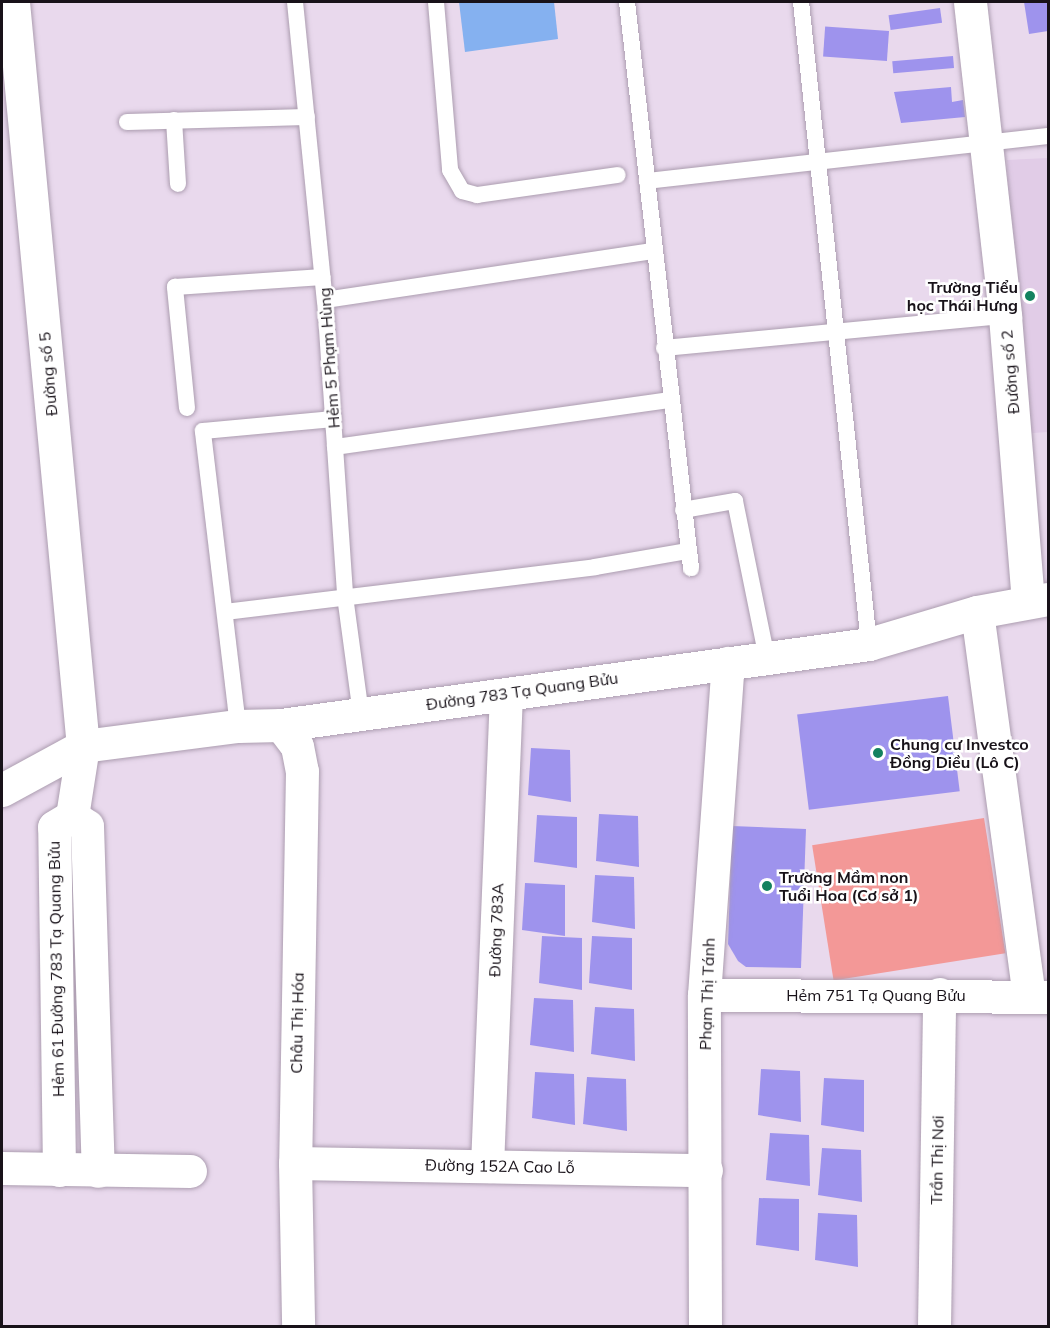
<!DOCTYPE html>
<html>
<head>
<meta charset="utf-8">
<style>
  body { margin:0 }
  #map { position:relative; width:1050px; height:1328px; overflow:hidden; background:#e9d9ed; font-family:Mulish,sans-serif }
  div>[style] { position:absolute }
  .built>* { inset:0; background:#e1cce7 }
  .green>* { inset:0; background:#f39897; transform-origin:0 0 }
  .water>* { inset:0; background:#85b1f0 }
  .building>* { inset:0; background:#9e93ed; transform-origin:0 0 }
  .roads { filter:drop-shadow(0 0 2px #ac9db0) drop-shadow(0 0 2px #ac9db0) }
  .lane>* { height:16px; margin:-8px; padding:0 8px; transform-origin:8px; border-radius:8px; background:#fff }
  .street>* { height:33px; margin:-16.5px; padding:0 16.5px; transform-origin:16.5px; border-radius:16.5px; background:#fff }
  .dots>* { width:16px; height:16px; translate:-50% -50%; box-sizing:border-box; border:3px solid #fff; border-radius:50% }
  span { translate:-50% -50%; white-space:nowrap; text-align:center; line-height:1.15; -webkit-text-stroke:5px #fff; paint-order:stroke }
  .poi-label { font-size:16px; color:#181219; font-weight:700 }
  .right { translate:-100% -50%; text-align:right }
  .left { translate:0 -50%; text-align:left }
  .street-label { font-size:16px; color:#181219 }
  .frame { position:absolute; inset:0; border:3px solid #181219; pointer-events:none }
</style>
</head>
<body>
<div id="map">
  <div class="built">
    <i style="clip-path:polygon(1048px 158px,1048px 432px,1017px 434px,1007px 160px)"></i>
  </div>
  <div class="green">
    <i style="left:984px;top:818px;width:137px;height:174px;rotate:81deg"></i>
  </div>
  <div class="water">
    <i style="clip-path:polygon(459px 2px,554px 2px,558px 39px,465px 52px)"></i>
  </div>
  <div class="building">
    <i style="clip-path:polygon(1024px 2px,1048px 2px,1048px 31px,1029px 34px)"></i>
    <i style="left:940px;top:8px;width:15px;height:52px;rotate:82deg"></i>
    <i style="left:889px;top:31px;width:30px;height:64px;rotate:94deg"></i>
    <i style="left:953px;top:56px;width:12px;height:61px;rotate:85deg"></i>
    <i style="clip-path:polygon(951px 87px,952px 102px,963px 100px,965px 117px,901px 123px,894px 92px)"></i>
    <i style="left:948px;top:696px;width:96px;height:152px;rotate:83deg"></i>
    <i style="clip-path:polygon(531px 748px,570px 750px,571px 802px,528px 795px)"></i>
    <i style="clip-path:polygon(599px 814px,638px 816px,639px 867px,596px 861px)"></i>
    <i style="clip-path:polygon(537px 815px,577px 817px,577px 868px,534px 862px)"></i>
    <i style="clip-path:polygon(732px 826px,806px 829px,801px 968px,746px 967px,738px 961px,728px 944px)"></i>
    <i style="clip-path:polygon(595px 875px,634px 877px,635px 929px,592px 922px)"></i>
    <i style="clip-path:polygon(525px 883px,565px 885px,565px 936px,522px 930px)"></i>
    <i style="clip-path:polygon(542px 936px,582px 938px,582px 990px,539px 983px)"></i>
    <i style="clip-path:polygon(592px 936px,632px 938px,632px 990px,589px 983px)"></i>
    <i style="clip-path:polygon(534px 998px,573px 1000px,574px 1052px,530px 1045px)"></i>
    <i style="clip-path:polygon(595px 1007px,634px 1009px,635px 1061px,591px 1054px)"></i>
    <i style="clip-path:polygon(761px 1069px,800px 1071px,801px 1122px,758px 1115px)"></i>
    <i style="clip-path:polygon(535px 1072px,574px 1074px,575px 1125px,532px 1118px)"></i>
    <i style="clip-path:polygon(587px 1077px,626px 1079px,627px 1131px,583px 1124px)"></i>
    <i style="clip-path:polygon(824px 1078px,864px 1080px,864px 1132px,821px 1125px)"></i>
    <i style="clip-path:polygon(770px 1133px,809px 1135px,810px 1186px,766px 1180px)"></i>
    <i style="clip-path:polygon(822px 1148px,861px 1150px,862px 1202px,818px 1195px)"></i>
    <i style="clip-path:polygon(759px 1198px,799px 1199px,799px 1251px,756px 1245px)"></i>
    <i style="clip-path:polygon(818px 1213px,857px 1215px,858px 1267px,815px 1260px)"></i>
  </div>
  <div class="roads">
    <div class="lane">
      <i style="left:295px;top:2px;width:300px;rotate:84.3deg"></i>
      <i style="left:325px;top:300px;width:297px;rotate:86.1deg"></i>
      <i style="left:345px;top:596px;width:119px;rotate:82.3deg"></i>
      <i style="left:436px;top:2px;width:169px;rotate:85.2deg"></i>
      <i style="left:450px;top:170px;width:24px;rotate:60deg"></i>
      <i style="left:462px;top:191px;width:16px;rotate:15deg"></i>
      <i style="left:477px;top:195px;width:142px;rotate:-8.1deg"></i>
      <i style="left:627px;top:2px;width:570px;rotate:83.55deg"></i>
      <i style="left:801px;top:2px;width:646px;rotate:83.95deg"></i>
      <i style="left:174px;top:120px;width:64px;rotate:86.4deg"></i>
      <i style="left:127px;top:122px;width:180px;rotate:-1.6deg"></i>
      <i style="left:647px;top:181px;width:404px;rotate:-6.4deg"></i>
      <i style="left:325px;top:300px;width:333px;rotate:-8.5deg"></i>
      <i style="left:664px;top:348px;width:342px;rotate:-5.4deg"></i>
      <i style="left:187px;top:408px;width:122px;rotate:-95.7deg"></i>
      <i style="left:175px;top:287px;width:148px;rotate:-3.9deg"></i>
      <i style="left:335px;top:447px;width:338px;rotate:-8deg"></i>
      <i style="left:683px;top:510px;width:53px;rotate:-9.8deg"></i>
      <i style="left:735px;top:501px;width:160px;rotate:78.5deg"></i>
      <i style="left:225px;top:612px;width:373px;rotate:-6.9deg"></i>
      <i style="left:595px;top:567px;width:93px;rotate:-9.9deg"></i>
      <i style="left:238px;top:726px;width:297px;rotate:-96.8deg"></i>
      <i style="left:203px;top:431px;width:131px;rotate:-5.3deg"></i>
    </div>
    <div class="street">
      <i style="left:13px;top:2px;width:747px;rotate:84.63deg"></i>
      <i style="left:83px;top:746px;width:71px;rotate:98.9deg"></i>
      <i style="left:970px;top:2px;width:316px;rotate:83.6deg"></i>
      <i style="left:1005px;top:316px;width:285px;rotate:85.4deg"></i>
      <i style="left:977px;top:612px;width:388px;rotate:82.3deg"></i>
      <i style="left:281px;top:725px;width:26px;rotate:53deg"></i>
      <i style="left:297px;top:746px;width:25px;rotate:79deg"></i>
      <i style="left:302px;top:771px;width:392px;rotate:91deg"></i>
      <i style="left:295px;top:1163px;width:163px;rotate:88.9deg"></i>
      <i style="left:2px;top:790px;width:92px;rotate:-28.5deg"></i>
      <i style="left:83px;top:746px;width:156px;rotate:-7.4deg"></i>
      <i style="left:238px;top:726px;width:43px;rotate:-1.3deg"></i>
      <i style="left:281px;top:725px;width:594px;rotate:-7.84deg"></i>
      <i style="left:869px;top:644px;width:113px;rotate:-16.5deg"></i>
      <i style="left:977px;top:612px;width:72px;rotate:-10.4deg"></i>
      <i style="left:72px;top:816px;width:18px;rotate:34deg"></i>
      <i style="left:87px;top:826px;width:345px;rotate:88.2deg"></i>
      <i style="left:704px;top:995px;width:344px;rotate:0.3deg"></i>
      <i style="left:295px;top:1163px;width:411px;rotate:1deg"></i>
      <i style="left:487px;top:1166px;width:472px;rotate:-87.7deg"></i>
      <i style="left:2px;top:1168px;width:188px;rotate:0.9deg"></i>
      <i style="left:59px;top:1170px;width:343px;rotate:-90.8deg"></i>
      <i style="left:54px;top:827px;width:21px;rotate:-31deg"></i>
      <i style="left:705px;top:1326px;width:331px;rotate:-90.2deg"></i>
      <i style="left:704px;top:995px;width:333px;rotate:-85.9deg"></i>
      <i style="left:934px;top:1326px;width:332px;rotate:-89.1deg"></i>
    </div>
  </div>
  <div class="dots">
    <i style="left:1030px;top:296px;background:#13825f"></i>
    <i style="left:878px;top:753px;background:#13825f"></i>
    <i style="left:767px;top:886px;background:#13825f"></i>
  </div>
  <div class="poi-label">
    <span class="right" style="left:1018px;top:296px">Trường Tiểu<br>học Thái Hưng</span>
    <span class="left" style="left:890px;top:753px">Chung cư Investco<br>Đồng Diều (Lô C)</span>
    <span class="left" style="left:779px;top:886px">Trường Mầm non<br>Tuổi Hoa (Cơ sở 1)</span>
  </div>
  <div class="street-label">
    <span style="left:329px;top:358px;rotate:-94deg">Hẻm 5 Phạm Hùng</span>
    <span style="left:1010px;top:372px;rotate:-95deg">Đường số 2</span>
    <span style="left:48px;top:374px;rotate:-95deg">Đường số 5</span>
    <span style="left:522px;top:691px;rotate:-8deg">Đường 783 Tạ Quang Bửu</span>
    <span style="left:496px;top:930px;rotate:-88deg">Đường 783A</span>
    <span style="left:56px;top:969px;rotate:-91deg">Hẻm 61 Đường 783 Tạ Quang Bửu</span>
    <span style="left:707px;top:994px;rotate:-88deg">Phạm Thị Tánh</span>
    <span style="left:876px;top:995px">Hẻm 751 Tạ Quang Bửu</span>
    <span style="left:297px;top:1023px;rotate:-89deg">Châu Thị Hóa</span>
    <span style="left:937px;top:1160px;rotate:-89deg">Trần Thị Nơi</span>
    <span style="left:500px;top:1166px;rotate:1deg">Đường 152A Cao Lỗ</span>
  </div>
  <div class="frame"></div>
</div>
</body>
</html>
